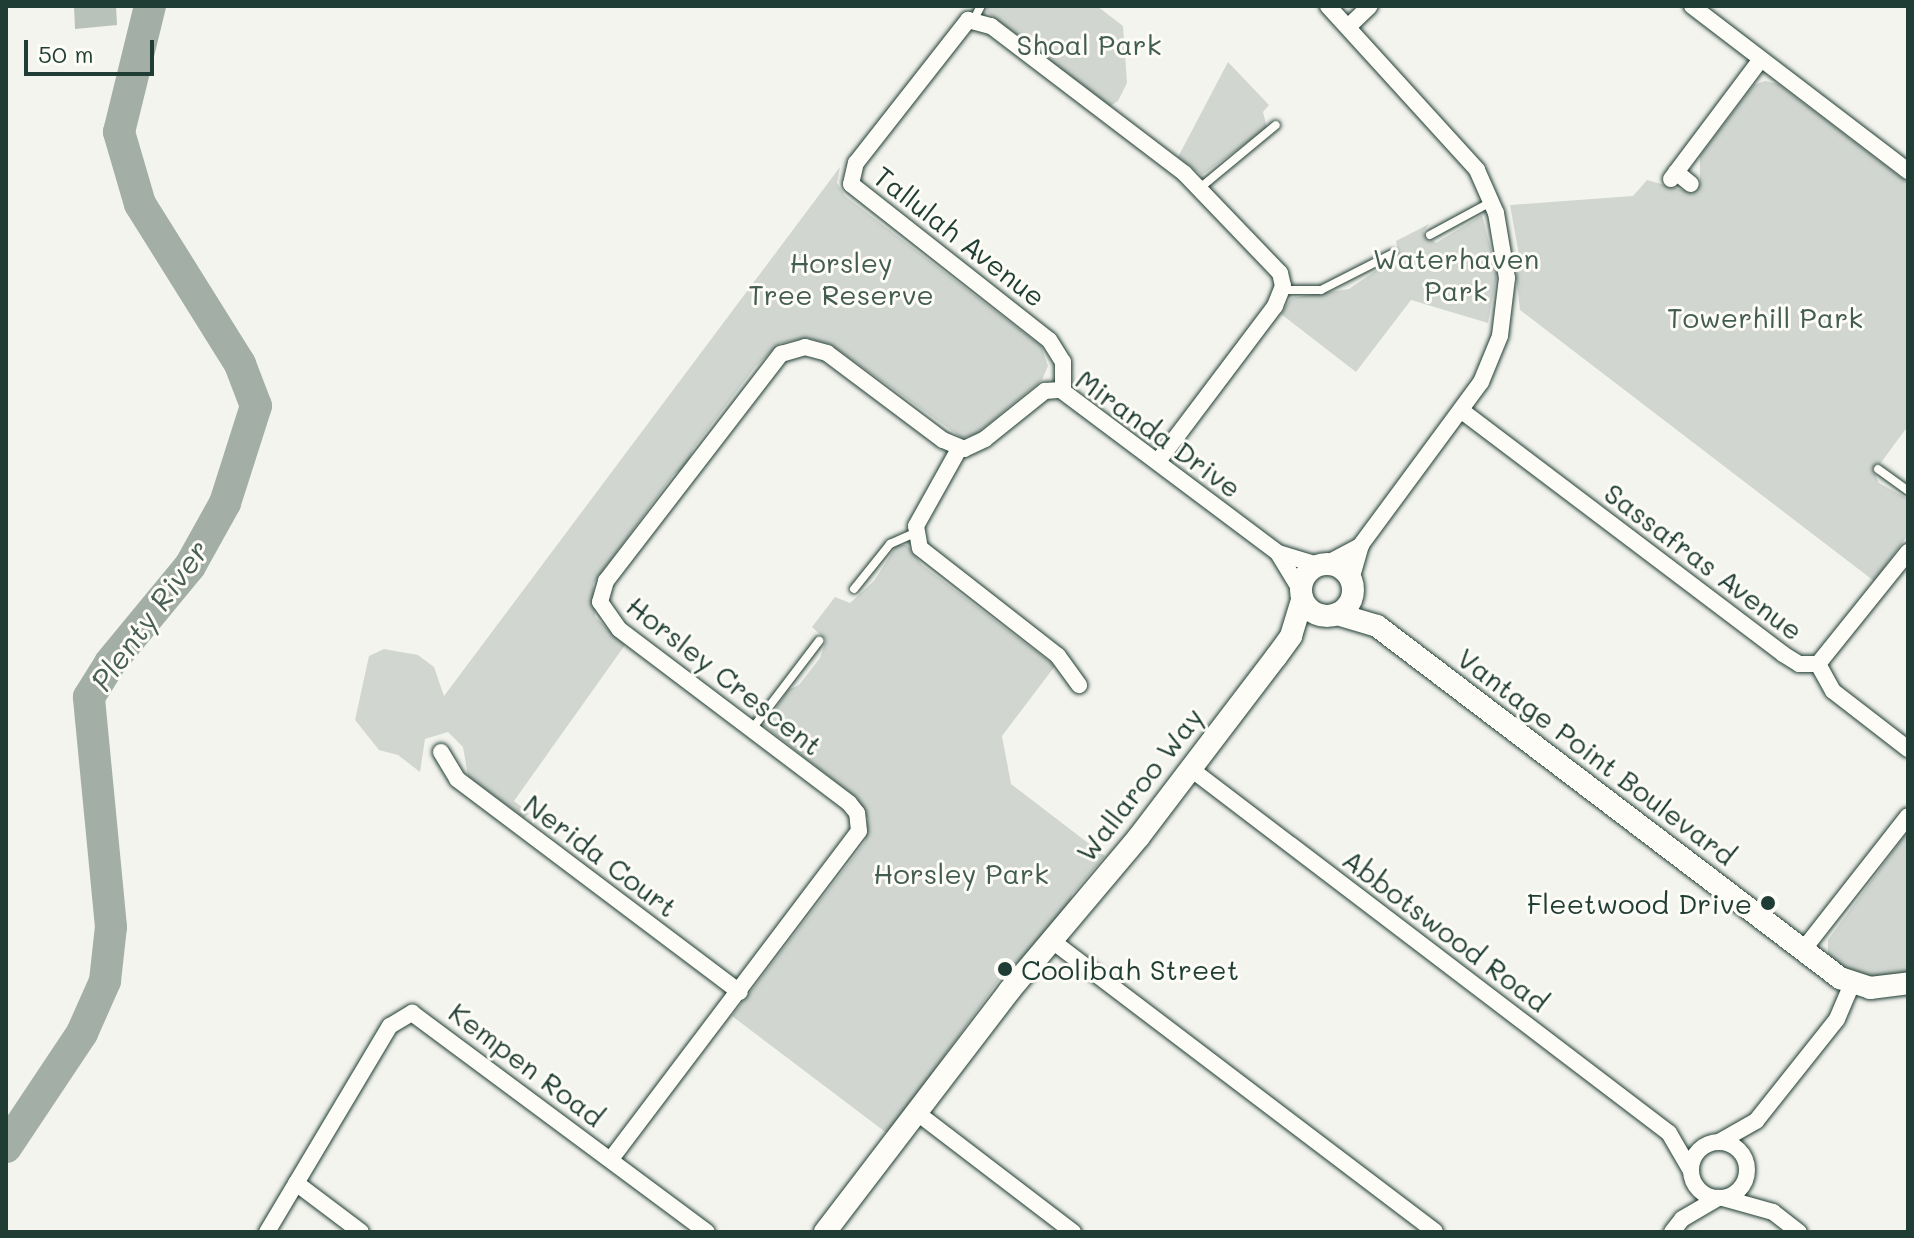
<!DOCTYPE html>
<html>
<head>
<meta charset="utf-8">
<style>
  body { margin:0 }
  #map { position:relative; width:1914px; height:1238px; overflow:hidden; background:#f4f4ef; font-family:Mali,sans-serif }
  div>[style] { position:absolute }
  .green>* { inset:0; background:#d1d6d1 }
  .river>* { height:32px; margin:-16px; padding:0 16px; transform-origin:16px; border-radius:16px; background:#a3aea7 }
  .building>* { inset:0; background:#b9c1bb }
  .roads { filter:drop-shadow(0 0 2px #1f3d34) drop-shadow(0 0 2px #1f3d34) }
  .lane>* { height:8px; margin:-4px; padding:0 4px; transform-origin:4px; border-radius:4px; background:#fdfcf7 }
  .street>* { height:16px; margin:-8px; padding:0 8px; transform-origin:8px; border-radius:8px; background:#fdfcf7 }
  .street>.ring { margin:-8px; padding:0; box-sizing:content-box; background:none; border:16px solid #fdfcf7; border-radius:50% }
  .secondary>* { height:22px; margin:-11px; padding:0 11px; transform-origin:11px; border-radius:11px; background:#fdfcf7 }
  .secondary>.ring { margin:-11px; padding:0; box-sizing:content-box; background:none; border:22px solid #fdfcf7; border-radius:50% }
  .dots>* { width:22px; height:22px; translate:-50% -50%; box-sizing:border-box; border:4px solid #fdfcf7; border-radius:50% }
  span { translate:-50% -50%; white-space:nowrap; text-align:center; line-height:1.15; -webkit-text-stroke:6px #fdfcf7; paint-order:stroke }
  .park-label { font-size:28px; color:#435c53 }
  .street-label { font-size:28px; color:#1f3d34 }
  .poi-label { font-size:28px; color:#1f3d34 }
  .right { translate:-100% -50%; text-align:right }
  .left { translate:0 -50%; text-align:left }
  .water-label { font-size:30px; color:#475f56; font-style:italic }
  .frame { position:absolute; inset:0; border:8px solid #1f3d34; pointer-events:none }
  .scale { position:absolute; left:24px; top:40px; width:130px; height:36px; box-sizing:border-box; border:4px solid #1f3d34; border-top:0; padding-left:10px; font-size:24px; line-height:28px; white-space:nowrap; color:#1f3d34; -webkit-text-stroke:6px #fdfcf7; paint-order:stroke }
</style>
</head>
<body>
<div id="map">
  <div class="green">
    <i style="clip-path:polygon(988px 6px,1097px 6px,1123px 26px,1127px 83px,1118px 101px,1110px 106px,987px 12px)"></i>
    <i style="clip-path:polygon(1228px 62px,1269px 105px,1263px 112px,1267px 128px,1202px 175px,1178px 157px)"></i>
    <i style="clip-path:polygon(1765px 81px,1778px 84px,1908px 183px,1908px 426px,1874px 472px,1879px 483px,1908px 499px,1908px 535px,1874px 581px,1520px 310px,1516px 275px,1521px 266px,1510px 205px,1633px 196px,1647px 180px,1693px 193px,1700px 183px,1700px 156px,1754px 85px)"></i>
    <i style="clip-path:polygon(840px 167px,837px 183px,845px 196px,1041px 346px,1048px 366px,1042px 380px,976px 434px,962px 438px,830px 344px,807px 338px,780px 343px,755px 367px,693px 449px,686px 467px,674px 474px,593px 584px,595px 617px,625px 645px,514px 801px,529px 813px,524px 818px,468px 776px,463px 747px,448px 732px,425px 739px,420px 772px,398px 755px,379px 750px,355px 720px,369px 656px,384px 649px,418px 655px,434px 667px,444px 696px)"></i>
    <i style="clip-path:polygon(1482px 215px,1497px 274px,1488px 323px,1411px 300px,1356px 372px,1281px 314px,1291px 298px,1349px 289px,1387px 263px,1392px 267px,1400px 262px,1396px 241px,1429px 224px,1423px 232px,1436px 243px)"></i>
    <i style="clip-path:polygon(897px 545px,907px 545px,922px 565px,1055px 666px,1002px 736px,1011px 784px,1105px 856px,1072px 894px,1070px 903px,1019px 962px,1009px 966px,888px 1134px,732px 1016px,865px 842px,868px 819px,857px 798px,764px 726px,788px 690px,799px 685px,820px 658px,826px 640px,812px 627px,835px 597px,850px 603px,874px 581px)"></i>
    <i style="clip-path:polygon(1908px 831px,1908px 973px,1876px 979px,1850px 973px,1828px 954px,1828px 940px)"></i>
  </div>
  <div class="river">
    <i style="left:6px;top:1147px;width:137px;rotate:-56.3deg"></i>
    <i style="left:82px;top:1033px;width:57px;rotate:-66.1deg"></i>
    <i style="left:105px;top:981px;width:54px;rotate:-83.7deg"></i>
    <i style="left:111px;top:927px;width:231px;rotate:-95.5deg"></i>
    <i style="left:89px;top:697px;width:40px;rotate:-58deg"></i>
    <i style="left:110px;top:663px;width:126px;rotate:-50.5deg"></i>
    <i style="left:190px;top:566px;width:72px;rotate:-60.9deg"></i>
    <i style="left:225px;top:503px;width:102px;rotate:-72.3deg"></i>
    <i style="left:256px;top:406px;width:45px;rotate:-110.9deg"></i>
    <i style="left:240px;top:364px;width:189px;rotate:-122deg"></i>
    <i style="left:140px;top:204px;width:75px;rotate:-106.3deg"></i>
    <i style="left:119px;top:132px;width:130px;rotate:-76.2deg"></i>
  </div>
  <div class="building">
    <i style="clip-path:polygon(74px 6px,116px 6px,117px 25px,75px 29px)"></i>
  </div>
  <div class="roads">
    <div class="lane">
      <i style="left:974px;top:19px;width:15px;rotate:-62deg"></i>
      <i style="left:1201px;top:187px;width:97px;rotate:-39.6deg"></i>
      <i style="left:1430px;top:235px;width:72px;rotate:-28.4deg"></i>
      <i style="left:1282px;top:290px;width:39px"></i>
      <i style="left:1321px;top:290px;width:80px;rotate:-26.9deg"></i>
      <i style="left:1878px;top:469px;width:37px;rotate:36deg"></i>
      <i style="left:854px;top:589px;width:58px;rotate:-51.3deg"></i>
      <i style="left:890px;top:544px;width:27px;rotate:-24deg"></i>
      <i style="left:752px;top:729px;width:111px;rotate:-52.7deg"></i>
    </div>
    <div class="street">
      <i style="left:1328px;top:6px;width:222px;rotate:47.7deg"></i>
      <i style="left:1477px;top:170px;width:47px;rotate:66.2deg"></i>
      <i style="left:1496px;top:213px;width:66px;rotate:80.4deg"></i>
      <i style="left:1507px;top:278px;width:58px;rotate:96.9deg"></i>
      <i style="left:1500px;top:336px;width:50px;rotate:112.4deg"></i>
      <i style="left:1481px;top:382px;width:202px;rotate:126.4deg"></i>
      <i style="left:1361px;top:545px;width:36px;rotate:106deg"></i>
      <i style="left:1692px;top:6px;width:272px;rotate:37.4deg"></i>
      <i style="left:1348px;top:27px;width:30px;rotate:-44deg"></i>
      <i style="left:1676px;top:172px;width:19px;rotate:39deg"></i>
      <i style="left:1671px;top:179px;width:150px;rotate:-53.1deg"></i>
      <i style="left:1063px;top:391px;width:29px;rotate:-90deg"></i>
      <i style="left:1063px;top:362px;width:26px;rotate:-122deg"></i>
      <i style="left:1049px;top:340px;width:252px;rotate:-141.8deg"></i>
      <i style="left:851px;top:184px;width:22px;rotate:-77deg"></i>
      <i style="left:856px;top:163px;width:182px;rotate:-51.9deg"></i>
      <i style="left:968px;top:20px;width:24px;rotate:15deg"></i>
      <i style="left:991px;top:26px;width:243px;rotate:37.3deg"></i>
      <i style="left:1184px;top:173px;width:139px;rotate:46.2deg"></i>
      <i style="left:1280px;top:273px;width:13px;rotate:77deg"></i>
      <i style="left:1283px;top:286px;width:22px;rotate:112deg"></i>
      <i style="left:1275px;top:306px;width:194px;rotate:127deg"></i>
      <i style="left:1462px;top:411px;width:403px;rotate:37.1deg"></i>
      <i style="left:1783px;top:654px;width:19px;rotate:32deg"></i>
      <i style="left:1799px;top:664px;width:19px"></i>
      <i style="left:1818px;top:664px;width:31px;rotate:61deg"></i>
      <i style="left:1833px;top:691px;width:95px;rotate:37.7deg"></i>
      <i style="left:959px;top:449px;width:88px;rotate:119.2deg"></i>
      <i style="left:916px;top:526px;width:22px;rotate:80deg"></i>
      <i style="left:920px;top:548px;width:175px;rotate:38deg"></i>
      <i style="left:1058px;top:656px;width:36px;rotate:54deg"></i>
      <i style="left:1278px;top:553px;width:44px;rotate:58.8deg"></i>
      <i style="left:1326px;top:564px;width:40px;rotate:-28deg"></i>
      <i style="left:1818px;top:664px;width:144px;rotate:-51.2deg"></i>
      <i style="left:441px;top:752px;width:31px;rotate:59deg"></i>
      <i style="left:457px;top:779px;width:354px;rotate:37deg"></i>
      <i style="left:1191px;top:769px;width:601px;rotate:37.29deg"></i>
      <i style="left:1669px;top:1133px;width:44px;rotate:59.9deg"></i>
      <i style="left:1051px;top:940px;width:482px;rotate:37.2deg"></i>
      <i style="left:1803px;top:950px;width:170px;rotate:-51.9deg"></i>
      <i style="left:916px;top:1112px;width:198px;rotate:37.4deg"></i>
      <i class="ring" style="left:1691px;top:1142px;width:40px;height:40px"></i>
      <i style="left:1719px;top:1142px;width:43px;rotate:-29.6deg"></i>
      <i style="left:1756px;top:1121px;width:130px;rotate:-51.5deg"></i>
      <i style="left:1837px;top:1019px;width:38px;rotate:-67deg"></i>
      <i style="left:611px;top:1159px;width:411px;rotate:-52.9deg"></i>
      <i style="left:859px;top:831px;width:18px;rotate:-96deg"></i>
      <i style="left:857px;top:813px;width:13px;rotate:-129deg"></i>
      <i style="left:849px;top:803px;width:288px;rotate:-142.9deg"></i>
      <i style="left:619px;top:629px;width:33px;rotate:-125deg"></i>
      <i style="left:600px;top:602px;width:22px;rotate:-74deg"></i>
      <i style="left:606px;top:581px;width:287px;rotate:-52.4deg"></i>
      <i style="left:781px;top:354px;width:25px;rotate:-16deg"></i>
      <i style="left:805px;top:347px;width:23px;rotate:15deg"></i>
      <i style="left:827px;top:353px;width:145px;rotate:36.9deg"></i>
      <i style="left:943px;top:440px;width:23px;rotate:23deg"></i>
      <i style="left:964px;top:449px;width:23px;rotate:-25deg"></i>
      <i style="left:985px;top:439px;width:77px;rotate:-38.7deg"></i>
      <i style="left:1045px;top:391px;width:16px;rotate:-4deg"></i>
      <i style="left:1061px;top:390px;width:271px;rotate:36.9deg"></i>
      <i style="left:1278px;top:553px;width:42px;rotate:16.7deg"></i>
      <i style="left:296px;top:1183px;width:81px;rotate:37deg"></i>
      <i style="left:1723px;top:1198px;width:52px;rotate:15.6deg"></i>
      <i style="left:1773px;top:1212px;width:33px;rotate:38deg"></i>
      <i style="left:267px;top:1232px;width:240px;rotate:-59.2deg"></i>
      <i style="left:390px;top:1026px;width:26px;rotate:-31deg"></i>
      <i style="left:412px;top:1013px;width:367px;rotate:36.6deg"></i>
      <i style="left:1672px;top:1232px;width:16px;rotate:-52deg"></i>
      <i style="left:1682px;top:1219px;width:42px;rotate:-30.3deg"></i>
    </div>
    <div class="secondary">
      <i class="ring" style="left:1301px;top:564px;width:30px;height:30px"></i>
      <i style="left:1337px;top:614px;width:42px;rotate:16.7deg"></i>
      <i style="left:1377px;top:626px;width:582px;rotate:37.24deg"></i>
      <i style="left:1840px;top:978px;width:32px;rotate:18deg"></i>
      <i style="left:1870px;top:988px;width:38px;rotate:-7deg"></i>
      <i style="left:825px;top:1232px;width:305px;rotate:-52.6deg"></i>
      <i style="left:1010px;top:990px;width:199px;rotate:-49.9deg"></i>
      <i style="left:1138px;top:838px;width:228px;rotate:-52.7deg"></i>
      <i style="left:1276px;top:657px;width:26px;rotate:-54deg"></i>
      <i style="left:1291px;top:636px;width:39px;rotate:-73deg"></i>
    </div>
  </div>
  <div class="dots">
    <i style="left:1768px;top:903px;background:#1f3d34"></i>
    <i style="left:1005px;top:969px;background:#1f3d34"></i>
  </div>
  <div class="park-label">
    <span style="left:1089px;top:44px">Shoal Park</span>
    <span style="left:1456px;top:274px">Waterhaven<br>Park</span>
    <span style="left:841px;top:278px">Horsley<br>Tree Reserve</span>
    <span style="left:1765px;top:317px">Towerhill Park</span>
    <span style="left:961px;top:873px">Horsley Park</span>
  </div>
  <div class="street-label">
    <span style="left:960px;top:236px;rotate:38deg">Tallulah Avenue</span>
    <span style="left:1159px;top:433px;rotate:36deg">Miranda Drive</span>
    <span style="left:1704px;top:561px;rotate:37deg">Sassafras Avenue</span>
    <span style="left:725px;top:675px;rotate:38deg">Horsley Crescent</span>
    <span style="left:1597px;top:756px;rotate:37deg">Vantage Point Boulevard</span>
    <span style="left:1139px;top:784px;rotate:-52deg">Wallaroo Way</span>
    <span style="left:601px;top:855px;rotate:37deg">Nerida Court</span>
    <span style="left:1446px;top:930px;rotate:37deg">Abbotswood Road</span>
    <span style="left:527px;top:1064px;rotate:37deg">Kempen Road</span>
  </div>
  <div class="poi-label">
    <span class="right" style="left:1752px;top:903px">Fleetwood Drive</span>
    <span class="left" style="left:1021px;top:969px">Coolibah Street</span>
  </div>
  <div class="water-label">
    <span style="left:149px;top:615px;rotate:-54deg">Plenty River</span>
  </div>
  <div class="frame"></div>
  <div class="scale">50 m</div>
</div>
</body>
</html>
